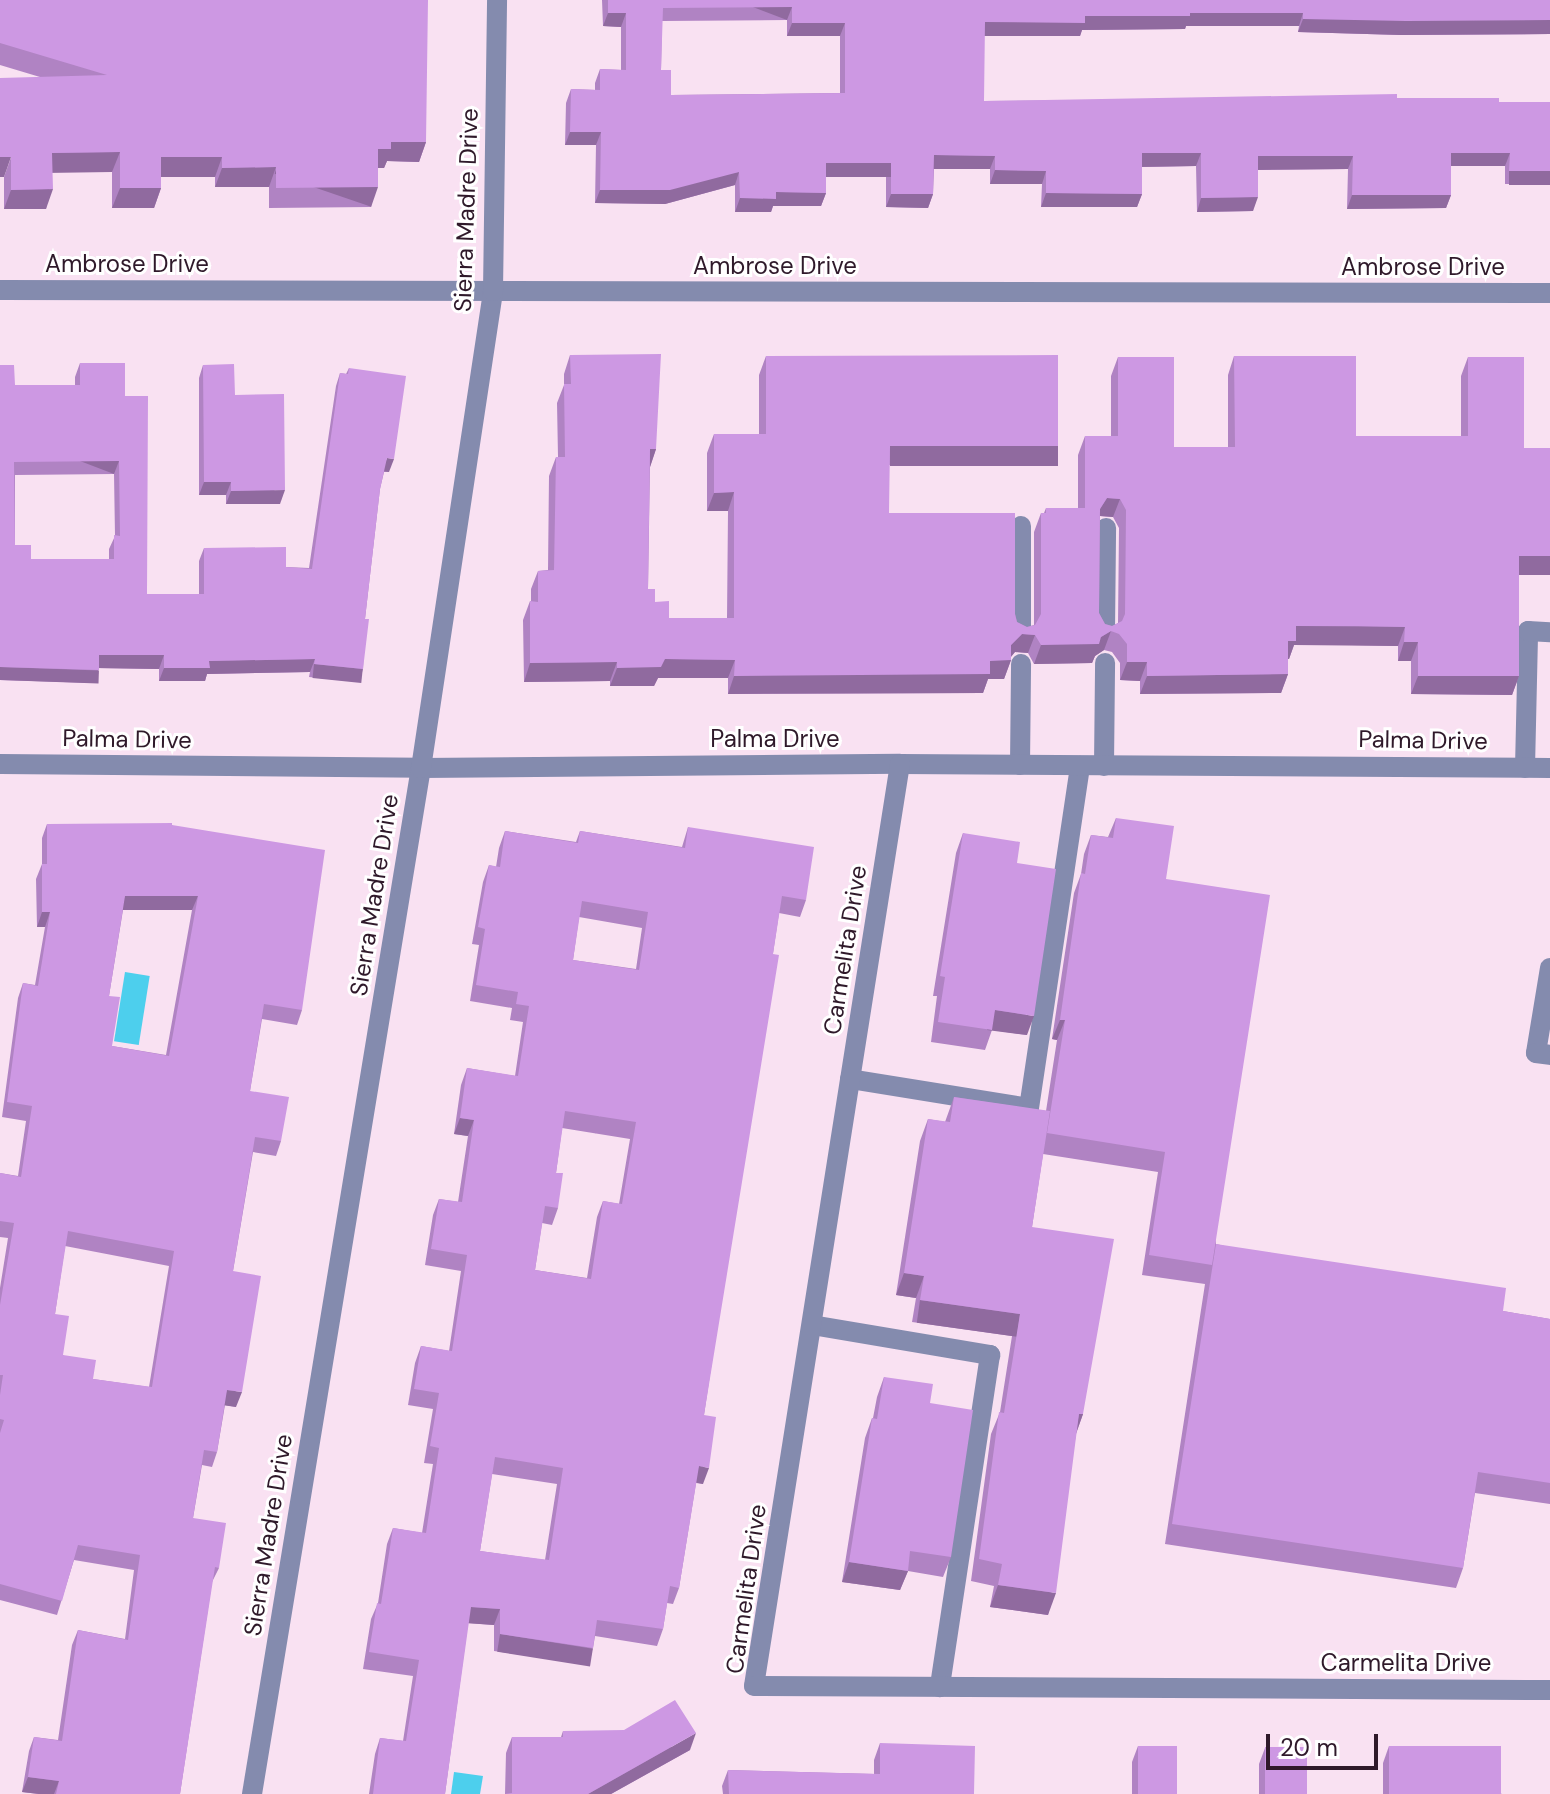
<!DOCTYPE html>
<html>
<head>
<meta charset="utf-8">
<style>
  body { margin:0 }
  #map { position:relative; width:1550px; height:1794px; overflow:hidden; background:#f9e1f2; font-family:"DM Sans",sans-serif }
  div>[style] { position:absolute }
  .water>* { inset:0; background:#4dcfed; transform-origin:0 0 }
  .service>* { height:20px; margin:-10px; padding:0 10px; transform-origin:10px; border-radius:10px; background:#848bae }
  .minor>* { height:20px; margin:-10px; padding:0 10px; transform-origin:10px; border-radius:10px; background:#848bae }
  .wall>* { inset:0; background:#b083c3 }
  .shaded-wall>* { inset:0; background:#906a9f; transform-origin:0 0 }
  .building>* { inset:0; background:#cd98e3; transform-origin:0 0 }
  span { translate:-50% -50%; white-space:nowrap; text-align:center; line-height:1.15; -webkit-text-stroke:6px #fff; paint-order:stroke }
  .street-label { font-size:24px; color:#2f192a }
  .scale { position:absolute; left:1266px; top:1734px; width:112px; height:36px; box-sizing:border-box; border:4px solid #2f192a; border-top:0; padding-left:10px; font-size:24px; line-height:28px; white-space:nowrap; color:#2f192a; -webkit-text-stroke:6px #fff; paint-order:stroke }
</style>
</head>
<body>
<div id="map">
  <div class="water">
    <i style="left:125px;top:972px;width:25px;height:70px;rotate:9deg"></i>
    <i style="clip-path:polygon(454px 1772px,483px 1776px,480px 1794px,451px 1794px)"></i>
  </div>
  <div class="service">
    <i style="left:1021px;top:526px;width:107px;rotate:90deg"></i>
    <i style="left:1105px;top:632px;width:104px;rotate:-89.4deg"></i>
    <i style="left:1020px;top:765px;width:101px;rotate:-89.4deg"></i>
    <i style="left:1104px;top:766px;width:103px;rotate:-89.4deg"></i>
    <i style="left:1525px;top:768px;width:137px;rotate:-88.7deg"></i>
    <i style="left:1528px;top:631px;width:22px;rotate:3deg"></i>
    <i style="left:1550px;top:968px;width:86px;rotate:99.4deg"></i>
    <i style="left:1536px;top:1053px;width:14px;rotate:8deg"></i>
    <i style="left:850px;top:1079px;width:181px;rotate:9.2deg"></i>
    <i style="left:1029px;top:1108px;width:346px;rotate:-81.5deg"></i>
    <i style="left:812px;top:1325px;width:181px;rotate:9.6deg"></i>
    <i style="left:990px;top:1355px;width:336px;rotate:98.6deg"></i>
  </div>
  <div class="minor">
    <i style="left:0;top:290px;width:1550px;rotate:0.11deg"></i>
    <i style="left:0;top:764px;width:421px;rotate:0.5deg"></i>
    <i style="left:421px;top:768px;width:479px;rotate:-0.5deg"></i>
    <i style="left:900px;top:764px;width:650px;rotate:0.35deg"></i>
    <i style="left:900px;top:764px;width:933px;rotate:99deg"></i>
    <i style="left:754px;top:1686px;width:796px;rotate:0.29deg"></i>
    <i style="left:252px;top:1794px;width:1040px;rotate:-80.65deg"></i>
    <i style="left:421px;top:768px;width:482px;rotate:-81.4deg"></i>
    <i style="left:493px;top:291px;width:291px;rotate:-89.2deg"></i>
  </div>
  <div class="wall">
    <i style="clip-path:polygon(0 0,426px 142px,419px 162px,387px 161px,384px 168px,378px 168px,371px 207px,269px 208px,269px 187px,215px 187px,215px 177px,161px 177px,161px 188px,154px 208px,112px 208px,112px 172px,52px 172px,46px 209px,4px 209px,4px 177px,40px 77px,0 65px)"></i>
    <i style="clip-path:polygon(evenodd,602px 0,1550px 0,1550px 34px,1401px 35px,1298px 32px,1299px 26px,1186px 26px,1185px 29px,1082px 30px,1080px 36px,984px 36px,984px 101px,1397px 98px,1499px 102px,1550px 102px,1550px 184px,1505px 184px,1505px 166px,1451px 166px,1451px 195px,1446px 208px,1347px 209px,1348px 169px,1258px 170px,1253px 211px,1197px 212px,1196px 166px,1142px 167px,1142px 194px,1137px 207px,1041px 207px,1042px 184px,990px 184px,990px 169px,934px 169px,933px 194px,928px 208px,886px 207px,886px 176px,826px 176px,826px 193px,821px 206px,773px 206px,771px 212px,735px 212px,735px 185px,665px 204px,595px 203px,596px 145px,565px 145px,566px 103px,571px 89px,595px 90px,595px 83px,600px 69px,621px 70px,621px 27px,603px 26px,602px 0,787px 20px,787px 36px,840px 36px,840px 93px,671px 95px,661px 70px,662px 21px,787px 20px)"></i>
    <i style="clip-path:polygon(evenodd,570px 355px,656px 449px,650px 467px,648px 589px,655px 602px,669px 618px,727px 618px,728px 511px,707px 511px,707px 453px,714px 434px,759px 434px,759px 375px,766px 356px,1058px 446px,1051px 465px,889px 465px,889px 513px,1015px 614px,1017px 622px,1027px 627px,1034px 625px,1034px 532px,1041px 513px,1044px 513px,1046px 508px,1078px 508px,1078px 455px,1085px 436px,1111px 436px,1111px 376px,1118px 357px,1174px 447px,1228px 447px,1228px 375px,1234px 356px,1356px 436px,1461px 436px,1461px 376px,1468px 357px,1524px 448px,1550px 575px,1519px 575px,1519px 676px,1512px 695px,1411px 694px,1411px 661px,1398px 661px,1398px 646px,1351px 645px,1294px 645px,1289px 659px,1288px 659px,1288px 674px,1281px 693px,1140px 694px,1140px 681px,1120px 680px,1120px 663px,1112px 652px,1104px 650px,1095px 656px,1092px 663px,1034px 664px,1028px 653px,1015px 652px,1011px 657px,1011px 660px,1004px 679px,988px 679px,983px 693px,728px 694px,728px 678px,658px 678px,654px 686px,610px 686px,610px 681px,524px 682px,523px 620px,530px 601px,531px 601px,531px 589px,538px 571px,548px 570px,549px 476px,556px 457px,558px 457px,557px 403px,564px 385px,564px 374px,570px 355px,1100px 516px,1113px 517px,1119px 528px,1118px 623px,1112px 626px,1105px 624px,1099px 613px,1100px 516px)"></i>
    <i style="clip-path:polygon(evenodd,80px 363px,125px 396px,147px 594px,199px 594px,199px 561px,204px 548px,286px 567px,309px 568px,336px 386px,340px 373px,346px 374px,349px 368px,389px 472px,384px 472px,380px 489px,365px 619px,363px 669px,359px 682px,309px 677px,310px 672px,207px 674px,205px 681px,159px 681px,159px 669px,99px 668px,94px 683px,0 680px,0 365px,15px 385px,75px 385px,75px 377px,80px 363px,114px 474px,115px 536px,109px 549px,109px 559px,31px 559px,15px 545px,15px 475px,114px 474px)"></i>
    <i style="clip-path:polygon(203px 365px,235px 395px,280px 504px,226px 504px,226px 495px,199px 495px,199px 378px)"></i>
    <i style="clip-path:polygon(1116px 818px,1166px 879px,1216px 1244px,1503px 1311px,1550px 1319px,1550px 1504px,1475px 1493px,1463px 1568px,1456px 1588px,1165px 1544px,1205px 1284px,1142px 1275px,1158px 1172px,1043px 1154px,1032px 1227px,1083px 1414px,1076px 1434px,1048px 1615px,990px 1607px,994px 1586px,971px 1581px,991px 1434px,1000px 1412px,1012px 1336px,912px 1322px,916px 1298px,896px 1295px,920px 1141px,928px 1119px,945px 1122px,954px 1097px,1046px 1111px,1057px 1040px,1052px 1039px,1074px 893px,1081px 874px,1084px 854px,1091px 835px,1108px 837px)"></i>
    <i style="clip-path:polygon(evenodd,47px 824px,172px 825px,302px 1010px,297px 1025px,262px 1019px,250px 1091px,281px 1141px,276px 1156px,253px 1152px,233px 1271px,236px 1407px,225px 1405px,217px 1452px,212px 1467px,202px 1465px,193px 1518px,219px 1568px,212px 1582px,180px 1794px,39px 1794px,22px 1792px,29px 1751px,34px 1737px,58px 1740px,72px 1645px,78px 1630px,125px 1639px,134px 1570px,74px 1560px,57px 1615px,0 1600px,0 1288px,8px 1238px,0 1237px,0 1173px,18px 1176px,26px 1121px,2px 1117px,18px 998px,23px 983px,35px 985px,45px 927px,37px 927px,36px 879px,42px 864px,42px 838px,47px 824px,123px 910px,192px 910px,166px 1055px,112px 1046px,109px 996px,123px 910px,47px 824px,65px 1246px,169px 1266px,149px 1387px,93px 1379px,63px 1355px,55px 1314px,65px 1246px)"></i>
    <i style="clip-path:polygon(evenodd,688px 827px,806px 900px,800px 917px,779px 913px,704px 1415px,703px 1484px,696px 1483px,679px 1588px,673px 1604px,667px 1603px,663px 1629px,657px 1646px,595px 1636px,593px 1648px,587px 1664px,494px 1651px,494px 1625px,468px 1623px,445px 1794px,369px 1794px,375px 1754px,380px 1738px,403px 1741px,413px 1676px,363px 1669px,371px 1619px,378px 1603px,387px 1544px,393px 1528px,422px 1533px,433px 1464px,424px 1463px,433px 1409px,408px 1405px,415px 1363px,421px 1346px,449px 1351px,461px 1271px,425px 1265px,433px 1215px,439px 1199px,458px 1202px,468px 1136px,454px 1134px,461px 1085px,467px 1068px,515px 1076px,523px 1022px,510px 1020px,512px 1008px,470px 1001px,479px 945px,472px 944px,483px 882px,489px 865px,496px 867px,499px 848px,505px 831px,576px 842px,580px 831px,682px 847px,688px 827px,579px 917px,642px 928px,636px 969px,573px 960px,579px 917px,688px 827px,562px 1128px,630px 1139px,619px 1204px,603px 1201px,597px 1217px,587px 1278px,535px 1270px,542px 1223px,552px 1225px,558px 1208px,556px 1173px,562px 1128px,688px 827px,492px 1474px,557px 1484px,545px 1560px,480px 1551px,492px 1474px)"></i>
    <i style="clip-path:polygon(963px 833px,1017px 863px,1027px 1035px,992px 1030px,985px 1050px,931px 1042px,937px 996px,933px 996px,956px 853px)"></i>
    <i style="clip-path:polygon(884px 1377px,930px 1403px,951px 1557px,943px 1577px,908px 1571px,900px 1590px,842px 1582px,865px 1438px,872px 1418px,873px 1418px,877px 1397px)"></i>
    <i style="clip-path:polygon(563px 1731px,690px 1750px,611px 1794px,505px 1794px,506px 1753px,512px 1737px,561px 1737px)"></i>
    <i style="clip-path:polygon(880px 1743px,974px 1794px,723px 1794px,722px 1786px,728px 1770px,874px 1774px,874px 1760px)"></i>
    <i style="clip-path:polygon(1138px 1746px,1177px 1794px,1132px 1794px,1132px 1762px)"></i>
    <i style="clip-path:polygon(1389px 1746px,1502px 1794px,1383px 1794px,1383px 1763px)"></i>
    <i style="clip-path:polygon(1265px 1748px,1307px 1794px,1259px 1794px,1259px 1764px)"></i>
  </div>
  <div class="shaded-wall">
    <i style="left:792px;top:7px;width:14px;height:129px;rotate:111deg"></i>
    <i style="clip-path:polygon(608px 13px,626px 13px,621px 27px,603px 26px)"></i>
    <i style="clip-path:polygon(1190px 13px,1303px 13px,1299px 26px,1186px 26px,1185px 29px,1082px 30px,1080px 36px,980px 36px,985px 22px,1085px 16px)"></i>
    <i style="clip-path:polygon(1303px 19px,1550px 20px,1550px 34px,1401px 35px,1298px 32px)"></i>
    <i style="clip-path:polygon(792px 23px,845px 23px,840px 36px,787px 36px)"></i>
    <i style="clip-path:polygon(570px 132px,601px 132px,596px 145px,565px 145px)"></i>
    <i style="clip-path:polygon(391px 142px,426px 142px,419px 162px,387px 161px,384px 168px,371px 168px,378px 149px)"></i>
    <i style="clip-path:polygon(120px 152px,112px 172px,45px 173px,52px 153px)"></i>
    <i style="clip-path:polygon(1142px 153px,1201px 153px,1196px 166px,1137px 167px)"></i>
    <i style="clip-path:polygon(1451px 153px,1510px 153px,1505px 166px,1446px 166px)"></i>
    <i style="clip-path:polygon(934px 155px,995px 156px,990px 169px,929px 169px)"></i>
    <i style="clip-path:polygon(1258px 156px,1353px 156px,1348px 169px,1253px 170px)"></i>
    <i style="clip-path:polygon(0 157px,11px 157px,4px 177px,0 177px)"></i>
    <i style="clip-path:polygon(161px 157px,222px 157px,215px 177px,154px 177px)"></i>
    <i style="left:826px;top:163px;width:65px;height:14px"></i>
    <i style="clip-path:polygon(276px 167px,269px 187px,215px 187px,222px 168px)"></i>
    <i style="clip-path:polygon(995px 170px,1046px 171px,1042px 184px,990px 184px)"></i>
    <i style="left:1509px;top:171px;width:41px;height:14px"></i>
    <i style="clip-path:polygon(739px 172px,735px 185px,665px 204px,595px 203px,600px 190px)"></i>
    <i style="left:378px;top:187px;width:21px;height:102px;rotate:109deg"></i>
    <i style="clip-path:polygon(120px 188px,161px 188px,154px 208px,112px 208px)"></i>
    <i style="clip-path:polygon(53px 189px,46px 209px,4px 209px,11px 190px)"></i>
    <i style="clip-path:polygon(776px 192px,826px 193px,821px 206px,773px 206px,771px 212px,735px 212px,740px 198px)"></i>
    <i style="clip-path:polygon(1046px 193px,1142px 194px,1137px 207px,1041px 207px)"></i>
    <i style="clip-path:polygon(891px 194px,933px 194px,928px 208px,886px 207px)"></i>
    <i style="clip-path:polygon(1352px 195px,1451px 195px,1446px 208px,1347px 209px)"></i>
    <i style="clip-path:polygon(1258px 197px,1253px 211px,1197px 212px,1201px 198px)"></i>
    <i style="left:890px;top:446px;width:168px;height:20px"></i>
    <i style="clip-path:polygon(650px 449px,656px 449px,650px 467px)"></i>
    <i style="clip-path:polygon(387px 458px,394px 459px,389px 472px,382px 471px)"></i>
    <i style="left:119px;top:461px;width:14px;height:105px;rotate:111deg"></i>
    <i style="clip-path:polygon(204px 482px,231px 482px,226px 495px,199px 495px)"></i>
    <i style="clip-path:polygon(285px 490px,280px 504px,226px 504px,231px 491px)"></i>
    <i style="clip-path:polygon(734px 492px,728px 511px,707px 511px,714px 493px)"></i>
    <i style="clip-path:polygon(1107px 498px,1120px 499px,1113px 517px,1100px 516px,1093px 528px,1100px 509px)"></i>
    <i style="clip-path:polygon(1519px 556px,1550px 556px,1550px 575px,1512px 575px)"></i>
    <i style="clip-path:polygon(1296px 626px,1405px 627px,1398px 646px,1294px 645px,1289px 659px,1281px 659px,1288px 641px)"></i>
    <i style="clip-path:polygon(1111px 631px,1104px 650px,1095px 656px,1092px 663px,1034px 664px,1041px 645px,1101px 637px)"></i>
    <i style="clip-path:polygon(1022px 634px,1035px 635px,1028px 653px,1015px 652px,1008px 660px,1011px 660px,1004px 679px,988px 679px,983px 693px,728px 694px,734px 676px,990px 661px,1011px 645px)"></i>
    <i style="clip-path:polygon(1404px 642px,1418px 642px,1411px 661px,1398px 661px)"></i>
    <i style="clip-path:polygon(99px 655px,164px 655px,159px 669px,94px 668px)"></i>
    <i style="clip-path:polygon(315px 659px,310px 672px,207px 674px,205px 681px,159px 681px,164px 668px,209px 661px)"></i>
    <i style="clip-path:polygon(665px 659px,735px 660px,728px 678px,658px 678px,654px 686px,610px 686px,617px 668px)"></i>
    <i style="clip-path:polygon(617px 662px,610px 681px,524px 682px,530px 663px)"></i>
    <i style="clip-path:polygon(1127px 662px,1147px 662px,1140px 681px,1120px 680px)"></i>
    <i style="left:314px;top:664px;width:49px;height:14px;rotate:6deg"></i>
    <i style="left:0;top:667px;width:99px;height:13px;rotate:2deg"></i>
    <i style="clip-path:polygon(1288px 674px,1281px 693px,1140px 694px,1147px 676px)"></i>
    <i style="clip-path:polygon(1418px 676px,1519px 676px,1512px 695px,1411px 694px)"></i>
    <i style="clip-path:polygon(125px 896px,198px 896px,192px 910px,120px 910px)"></i>
    <i style="clip-path:polygon(42px 912px,50px 912px,45px 927px,37px 927px)"></i>
    <i style="clip-path:polygon(995px 1010px,1034px 1016px,1027px 1035px,987px 1030px)"></i>
    <i style="clip-path:polygon(1060px 1020px,1065px 1020px,1057px 1040px,1052px 1039px)"></i>
    <i style="clip-path:polygon(460px 1118px,474px 1120px,468px 1136px,454px 1134px)"></i>
    <i style="clip-path:polygon(904px 1273px,924px 1276px,916px 1298px,896px 1295px)"></i>
    <i style="left:920px;top:1300px;width:101px;height:23px;rotate:8deg"></i>
    <i style="clip-path:polygon(227px 1390px,242px 1392px,236px 1407px,222px 1405px)"></i>
    <i style="clip-path:polygon(1079px 1414px,1083px 1414px,1075px 1436px)"></i>
    <i style="clip-path:polygon(699px 1466px,709px 1468px,703px 1484px,693px 1482px)"></i>
    <i style="clip-path:polygon(849px 1562px,908px 1571px,900px 1590px,842px 1582px)"></i>
    <i style="clip-path:polygon(998px 1585px,1056px 1593px,1048px 1615px,990px 1607px)"></i>
    <i style="clip-path:polygon(471px 1607px,500px 1609px,494px 1625px,465px 1623px)"></i>
    <i style="left:500px;top:1634px;width:94px;height:18px;rotate:9deg"></i>
    <i style="clip-path:polygon(696px 1733px,690px 1750px,611px 1794px,588px 1794px)"></i>
    <i style="clip-path:polygon(28px 1777px,59px 1781px,54px 1794px,39px 1794px,22px 1792px)"></i>
  </div>
  <div class="building">
    <i style="clip-path:polygon(0 0,428px 0,426px 142px,391px 142px,391px 149px,378px 149px,378px 187px,276px 188px,276px 167px,222px 168px,222px 157px,161px 157px,161px 188px,120px 188px,120px 152px,52px 153px,53px 189px,11px 190px,11px 157px,0 157px,0 78px,107px 75px,0 43px)"></i>
    <i style="clip-path:polygon(evenodd,608px 0,1550px 0,1550px 20px,1406px 21px,1303px 19px,1303px 13px,1190px 13px,1190px 16px,1085px 16px,1085px 23px,985px 22px,984px 101px,1397px 94px,1397px 98px,1499px 98px,1499px 102px,1550px 102px,1550px 171px,1509px 171px,1510px 153px,1451px 153px,1451px 195px,1352px 195px,1353px 156px,1258px 156px,1258px 197px,1201px 198px,1201px 153px,1142px 153px,1142px 194px,1046px 193px,1046px 171px,995px 170px,995px 156px,934px 155px,933px 194px,891px 194px,891px 163px,826px 163px,826px 193px,776px 192px,776px 199px,740px 198px,739px 172px,670px 190px,600px 190px,601px 132px,570px 132px,571px 89px,600px 90px,600px 69px,626px 70px,626px 13px,608px 13px,608px 0,792px 7px,792px 23px,845px 23px,845px 93px,671px 95px,671px 70px,661px 70px,663px 8px,792px 7px)"></i>
    <i style="clip-path:polygon(evenodd,661px 354px,656px 449px,650px 449px,648px 589px,655px 589px,655px 602px,669px 601px,669px 618px,734px 618px,734px 492px,714px 493px,714px 434px,766px 434px,766px 356px,1058px 355px,1058px 446px,890px 446px,889px 513px,1015px 513px,1015px 614px,1017px 622px,1027px 627px,1035px 625px,1041px 614px,1041px 513px,1046px 513px,1046px 508px,1085px 508px,1085px 436px,1118px 436px,1118px 357px,1174px 357px,1174px 447px,1235px 447px,1234px 356px,1356px 356px,1356px 436px,1468px 436px,1468px 357px,1524px 357px,1524px 448px,1550px 448px,1550px 556px,1519px 556px,1519px 676px,1418px 676px,1418px 642px,1404px 642px,1405px 627px,1358px 626px,1296px 626px,1296px 641px,1288px 641px,1288px 674px,1147px 676px,1147px 662px,1127px 662px,1127px 644px,1119px 634px,1111px 631px,1101px 637px,1099px 644px,1041px 645px,1035px 635px,1022px 634px,1011px 645px,1011px 660px,990px 661px,990px 674px,734px 676px,735px 660px,665px 659px,661px 667px,617px 668px,617px 662px,530px 663px,530px 601px,538px 602px,538px 571px,554px 570px,556px 457px,565px 457px,564px 384px,571px 384px,570px 355px,661px 354px,1107px 498px,1120px 499px,1126px 510px,1125px 614px,1122px 621px,1112px 626px,1105px 624px,1099px 613px,1100px 509px,1107px 498px)"></i>
    <i style="clip-path:polygon(evenodd,80px 363px,125px 363px,125px 396px,148px 396px,147px 594px,204px 594px,204px 548px,286px 547px,286px 567px,312px 569px,340px 373px,348px 374px,349px 368px,406px 376px,394px 459px,387px 458px,380px 489px,365px 619px,369px 619px,363px 669px,314px 664px,315px 659px,209px 661px,210px 668px,164px 668px,164px 655px,99px 655px,99px 670px,0 667px,0 365px,14px 365px,15px 385px,80px 385px,80px 363px,119px 461px,120px 536px,114px 535px,114px 559px,31px 559px,31px 545px,15px 545px,14px 462px,119px 461px)"></i>
    <i style="clip-path:polygon(234px 364px,235px 395px,284px 394px,285px 490px,231px 491px,231px 482px,204px 482px,203px 365px)"></i>
    <i style="clip-path:polygon(1116px 818px,1174px 826px,1166px 879px,1270px 895px,1212px 1265px,1149px 1255px,1165px 1152px,1047px 1133px,1065px 1020px,1060px 1020px,1081px 873px,1085px 874px,1091px 835px,1113px 838px)"></i>
    <i style="clip-path:polygon(evenodd,172px 823px,172px 825px,325px 850px,302px 1010px,264px 1004px,250px 1091px,289px 1097px,281px 1141px,255px 1137px,233px 1271px,261px 1276px,242px 1392px,227px 1390px,217px 1452px,204px 1450px,193px 1518px,226px 1523px,219px 1568px,215px 1567px,180px 1794px,56px 1794px,59px 1781px,28px 1777px,34px 1737px,62px 1741px,78px 1630px,128px 1640px,140px 1555px,78px 1545px,62px 1601px,0 1584px,0 1433px,4px 1420px,0 1419px,0 1395px,3px 1375px,0 1375px,0 1305px,14px 1223px,0 1221px,0 1173px,21px 1177px,32px 1106px,7px 1102px,23px 983px,38px 986px,50px 912px,42px 912px,42px 864px,47px 864px,47px 824px,172px 823px,125px 896px,198px 896px,169px 1056px,112px 1046px,120px 997px,109px 996px,125px 896px,172px 823px,68px 1231px,174px 1251px,152px 1387px,93px 1379px,96px 1360px,63px 1355px,69px 1316px,55px 1314px,68px 1231px)"></i>
    <i style="clip-path:polygon(evenodd,688px 827px,814px 847px,806px 900px,782px 896px,773px 954px,779px 955px,704px 1415px,716px 1417px,709px 1468px,699px 1466px,679px 1588px,670px 1586px,663px 1629px,597px 1620px,593px 1648px,500px 1634px,500px 1609px,471px 1607px,445px 1794px,373px 1794px,380px 1738px,406px 1741px,419px 1660px,369px 1652px,377px 1603px,381px 1604px,393px 1528px,426px 1533px,439px 1448px,430px 1446px,439px 1393px,414px 1389px,421px 1346px,452px 1351px,467px 1255px,431px 1249px,439px 1199px,462px 1202px,474px 1120px,460px 1118px,467px 1068px,518px 1076px,529px 1006px,516px 1004px,518px 992px,476px 985px,485px 929px,478px 927px,489px 865px,500px 867px,505px 831px,578px 843px,580px 831px,685px 848px,688px 827px,582px 901px,648px 912px,639px 970px,573px 960px,582px 901px,688px 827px,565px 1111px,636px 1122px,622px 1204px,603px 1201px,591px 1279px,535px 1270px,545px 1206px,558px 1208px,563px 1173px,556px 1173px,565px 1111px,688px 827px,495px 1457px,563px 1468px,549px 1560px,480px 1551px,495px 1457px)"></i>
    <i style="clip-path:polygon(963px 833px,1020px 842px,1017px 863px,1056px 869px,1034px 1016px,995px 1010px,992px 1030px,938px 1022px,945px 977px,940px 976px)"></i>
    <i style="clip-path:polygon(954px 1097px,1050px 1111px,1032px 1227px,1114px 1239px,1083px 1414px,1079px 1414px,1056px 1593px,998px 1585px,1002px 1564px,979px 1559px,999px 1412px,1004px 1413px,1020px 1314px,920px 1300px,924px 1276px,904px 1273px,928px 1119px,950px 1122px)"></i>
    <i style="clip-path:polygon(1216px 1244px,1506px 1288px,1503px 1311px,1550px 1319px,1550px 1483px,1478px 1472px,1463px 1568px,1172px 1524px)"></i>
    <i style="clip-path:polygon(884px 1377px,933px 1384px,930px 1403px,973px 1410px,951px 1557px,910px 1551px,908px 1571px,849px 1562px,872px 1418px,877px 1419px)"></i>
    <i style="clip-path:polygon(675px 1700px,696px 1733px,588px 1794px,505px 1794px,512px 1793px,512px 1737px,563px 1737px,563px 1731px,624px 1730px)"></i>
    <i style="clip-path:polygon(880px 1743px,975px 1746px,974px 1794px,729px 1794px,728px 1770px,880px 1774px)"></i>
    <i style="left:1138px;top:1746px;width:39px;height:48px"></i>
    <i style="left:1389px;top:1746px;width:112px;height:48px"></i>
    <i style="left:1307px;top:1747px;width:47px;height:42px;rotate:90deg"></i>
  </div>
  <div class="street-label">
    <span style="left:466px;top:210px;rotate:-88deg">Sierra Madre Drive</span>
    <span style="left:127px;top:264px">Ambrose Drive</span>
    <span style="left:775px;top:266px">Ambrose Drive</span>
    <span style="left:1423px;top:267px">Ambrose Drive</span>
    <span style="left:127px;top:739px;rotate:1deg">Palma Drive</span>
    <span style="left:775px;top:739px">Palma Drive</span>
    <span style="left:1423px;top:740px;rotate:1deg">Palma Drive</span>
    <span style="left:374px;top:895px;rotate:-81deg">Sierra Madre Drive</span>
    <span style="left:845px;top:950px;rotate:-81deg">Carmelita Drive</span>
    <span style="left:268px;top:1535px;rotate:-81deg">Sierra Madre Drive</span>
    <span style="left:746px;top:1589px;rotate:-82deg">Carmelita Drive</span>
    <span style="left:1406px;top:1663px">Carmelita Drive</span>
  </div>
  <div class="scale">20 m</div>
</div>
</body>
</html>
